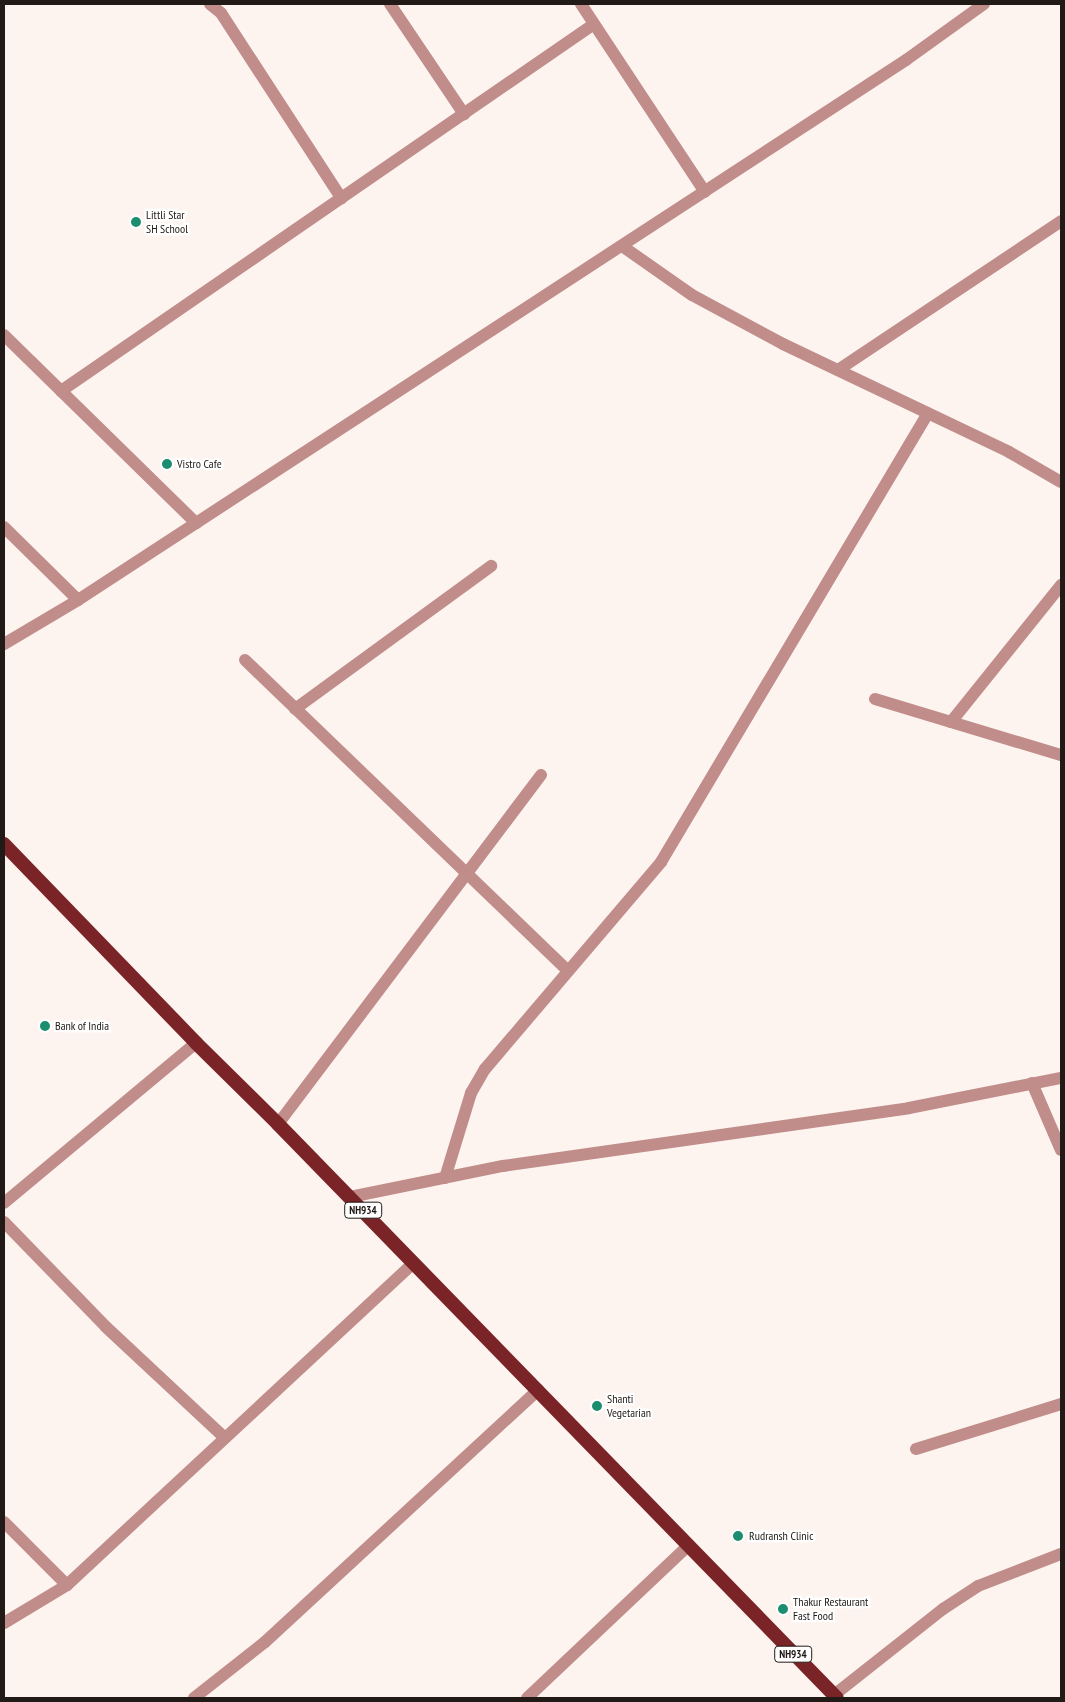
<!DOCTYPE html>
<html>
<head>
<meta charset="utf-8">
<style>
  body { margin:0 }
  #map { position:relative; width:1065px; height:1702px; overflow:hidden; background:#fdf4f0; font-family:"PT Sans Narrow",sans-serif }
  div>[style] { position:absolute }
  .service>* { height:12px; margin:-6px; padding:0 6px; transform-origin:6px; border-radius:6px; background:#c18d8a }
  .minor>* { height:12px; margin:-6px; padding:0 6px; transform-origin:6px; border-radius:6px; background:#c18d8a }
  .trunk>* { height:14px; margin:-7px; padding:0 7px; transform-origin:7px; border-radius:7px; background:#7a2428 }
  .dots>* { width:14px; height:14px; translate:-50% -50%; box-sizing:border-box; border:2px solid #fff; border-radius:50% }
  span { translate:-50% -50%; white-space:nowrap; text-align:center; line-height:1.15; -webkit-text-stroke:4.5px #fff; paint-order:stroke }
  .shield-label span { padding:1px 4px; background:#fff; border:1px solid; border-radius:4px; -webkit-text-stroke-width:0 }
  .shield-label { font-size:11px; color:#211a16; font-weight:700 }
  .poi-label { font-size:12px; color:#211a16 }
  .left { translate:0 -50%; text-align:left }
  .frame { position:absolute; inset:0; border:5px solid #211a16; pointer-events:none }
</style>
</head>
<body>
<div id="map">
  <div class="service">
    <i style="left:916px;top:1449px;width:152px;rotate:-17.2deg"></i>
  </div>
  <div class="minor">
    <i style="left:210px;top:4px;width:14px;rotate:39deg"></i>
    <i style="left:221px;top:13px;width:221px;rotate:57deg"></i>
    <i style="left:390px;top:4px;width:133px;rotate:56.1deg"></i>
    <i style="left:581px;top:4px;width:225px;rotate:56.6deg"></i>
    <i style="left:622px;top:246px;width:85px;rotate:35deg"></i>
    <i style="left:692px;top:295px;width:103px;rotate:28.3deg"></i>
    <i style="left:783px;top:344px;width:250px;rotate:25.5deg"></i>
    <i style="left:1009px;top:452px;width:60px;rotate:30deg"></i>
    <i style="left:4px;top:335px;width:269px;rotate:44.4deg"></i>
    <i style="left:838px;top:370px;width:268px;rotate:-33.7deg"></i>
    <i style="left:61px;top:391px;width:647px;rotate:-34.55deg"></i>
    <i style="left:4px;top:527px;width:104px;rotate:44.6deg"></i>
    <i style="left:4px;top:644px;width:86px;rotate:-30.7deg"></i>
    <i style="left:78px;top:600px;width:989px;rotate:-33.11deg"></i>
    <i style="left:906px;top:60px;width:96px;rotate:-35.7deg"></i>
    <i style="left:245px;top:660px;width:447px;rotate:43.9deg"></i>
    <i style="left:875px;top:699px;width:194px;rotate:16.8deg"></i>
    <i style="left:295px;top:709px;width:243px;rotate:-36.1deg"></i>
    <i style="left:951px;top:722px;width:176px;rotate:-51.2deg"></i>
    <i style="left:1032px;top:1083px;width:73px;rotate:66.6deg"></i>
    <i style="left:278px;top:1124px;width:437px;rotate:-53deg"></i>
    <i style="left:445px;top:1178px;width:89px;rotate:-73deg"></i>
    <i style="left:471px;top:1093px;width:28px;rotate:-60deg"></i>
    <i style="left:485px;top:1069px;width:272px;rotate:-49.6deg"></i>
    <i style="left:661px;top:862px;width:522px;rotate:-59.26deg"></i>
    <i style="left:350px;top:1197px;width:156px;rotate:-11.5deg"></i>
    <i style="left:503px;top:1166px;width:410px;rotate:-8.1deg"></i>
    <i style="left:909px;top:1108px;width:155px;rotate:-11.2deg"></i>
    <i style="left:4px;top:1203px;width:250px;rotate:-39.8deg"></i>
    <i style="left:4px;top:1222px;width:146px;rotate:45.8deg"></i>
    <i style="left:106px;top:1327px;width:161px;rotate:43deg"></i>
    <i style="left:4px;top:1522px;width:89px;rotate:45deg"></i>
    <i style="left:4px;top:1623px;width:74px;rotate:-31.1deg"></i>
    <i style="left:67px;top:1585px;width:473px;rotate:-42.9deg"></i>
    <i style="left:834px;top:1695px;width:139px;rotate:-38.3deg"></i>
    <i style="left:943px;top:1609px;width:42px;rotate:-33.3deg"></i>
    <i style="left:978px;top:1586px;width:89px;rotate:-21.1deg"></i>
    <i style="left:194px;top:1698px;width:90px;rotate:-38.3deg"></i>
    <i style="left:265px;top:1642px;width:372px;rotate:-42.7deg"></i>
    <i style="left:527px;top:1698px;width:223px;rotate:-43.4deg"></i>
  </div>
  <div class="trunk">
    <i style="left:4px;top:844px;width:277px;rotate:46deg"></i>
    <i style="left:196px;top:1043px;width:115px;rotate:44.6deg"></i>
    <i style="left:278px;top:1124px;width:801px;rotate:45.76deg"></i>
  </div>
  <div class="dots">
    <i style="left:136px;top:222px;background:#1c8d6e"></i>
    <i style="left:167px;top:464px;background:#1c8d6e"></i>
    <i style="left:45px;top:1026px;background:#1c8d6e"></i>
    <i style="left:597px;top:1406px;background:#1c8d6e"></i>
    <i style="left:738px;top:1536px;background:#1c8d6e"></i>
    <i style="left:783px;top:1609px;background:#1c8d6e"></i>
  </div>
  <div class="shield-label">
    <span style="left:363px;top:1210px">NH934</span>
    <span style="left:793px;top:1654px">NH934</span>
  </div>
  <div class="poi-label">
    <span class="left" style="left:146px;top:222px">Littli Star<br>SH School</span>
    <span class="left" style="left:177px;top:464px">Vistro Cafe</span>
    <span class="left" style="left:55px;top:1026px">Bank of India</span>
    <span class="left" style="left:607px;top:1406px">Shanti<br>Vegetarian</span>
    <span class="left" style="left:749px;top:1536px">Rudransh Clinic</span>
    <span class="left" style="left:793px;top:1609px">Thakur Restaurant<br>Fast Food</span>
  </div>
  <div class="frame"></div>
</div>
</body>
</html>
